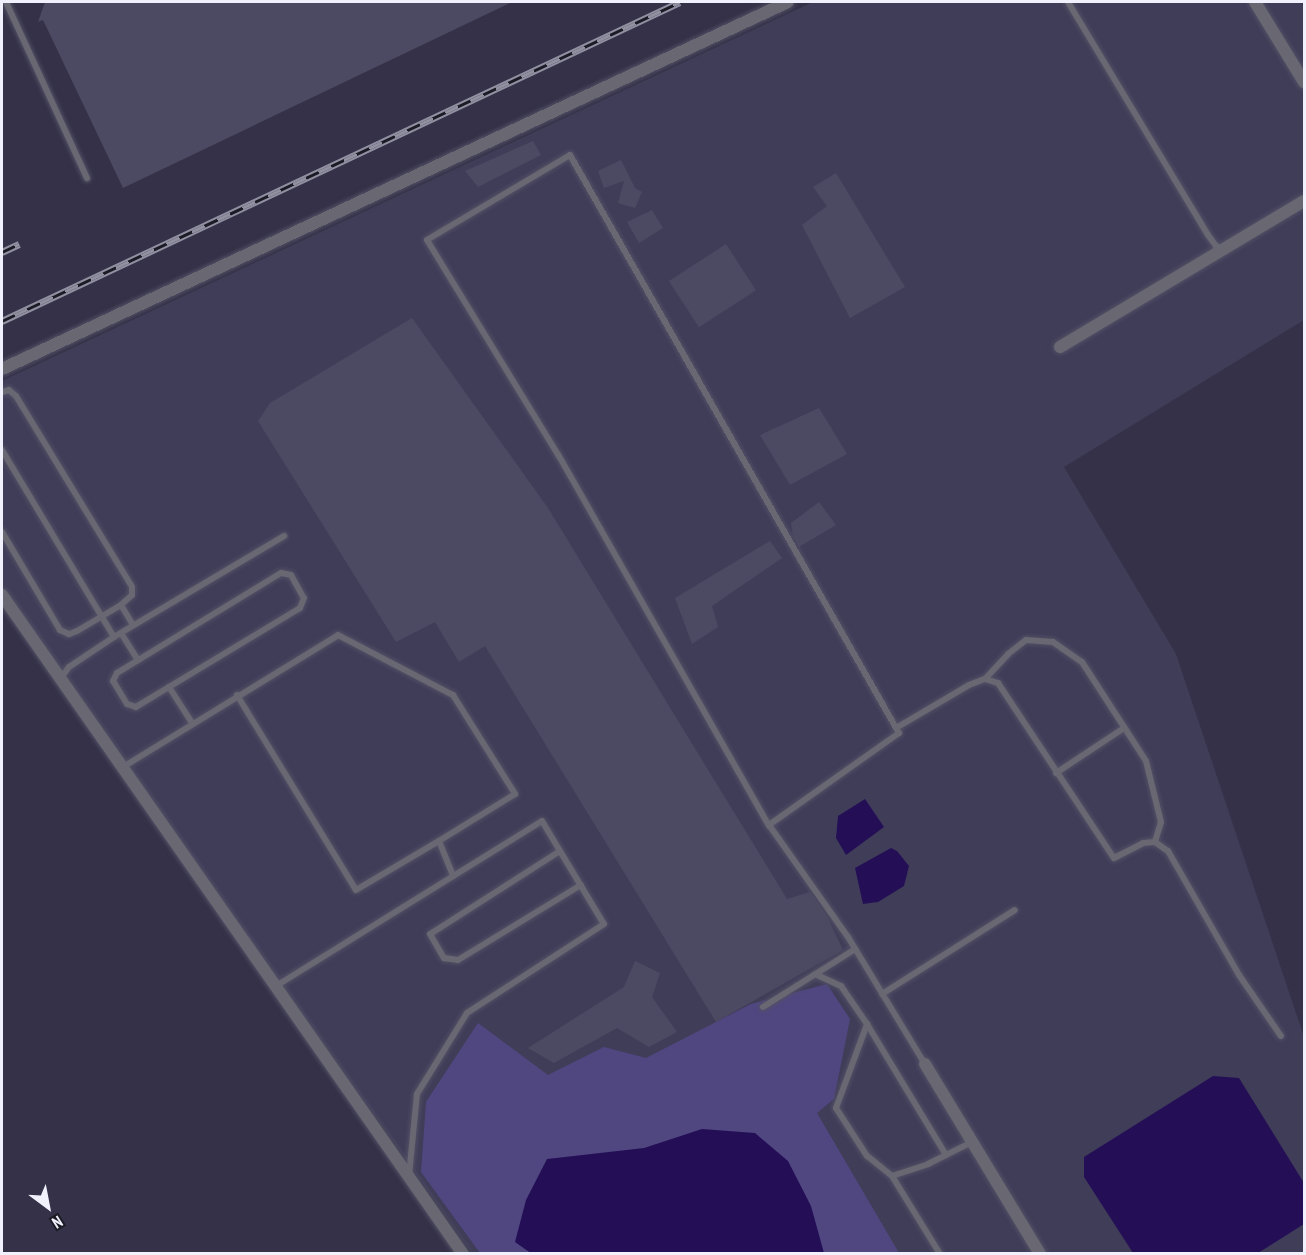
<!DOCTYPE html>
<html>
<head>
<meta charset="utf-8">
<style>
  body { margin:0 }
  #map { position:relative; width:1306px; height:1255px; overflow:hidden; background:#343148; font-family:"PT Sans Narrow",sans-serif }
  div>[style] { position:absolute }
  .built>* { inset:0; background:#403d59 }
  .green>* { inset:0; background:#504781 }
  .water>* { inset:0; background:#240f56 }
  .building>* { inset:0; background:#4c4a62; transform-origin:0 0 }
  .roads { filter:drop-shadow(0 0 2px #525065) drop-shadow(0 0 2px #525065) }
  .lane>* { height:6px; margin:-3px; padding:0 3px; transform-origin:3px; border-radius:3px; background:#686772 }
  .street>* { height:12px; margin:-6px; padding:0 6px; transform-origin:6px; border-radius:6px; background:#686772 }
  .rail>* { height:7px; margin-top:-3.5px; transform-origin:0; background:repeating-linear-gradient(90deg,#1c1b25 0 14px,#9190a1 0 28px); box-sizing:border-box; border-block:2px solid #9190a1 }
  span { translate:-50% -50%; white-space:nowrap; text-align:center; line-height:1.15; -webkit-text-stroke:5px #1c1b25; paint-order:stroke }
  .frame { position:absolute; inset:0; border:3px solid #f1f1fd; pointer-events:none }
  .north { position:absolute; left:18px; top:1177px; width:60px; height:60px; -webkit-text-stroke:4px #1c1b25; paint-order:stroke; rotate:148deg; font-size:16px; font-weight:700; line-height:24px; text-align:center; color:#f1f1fd }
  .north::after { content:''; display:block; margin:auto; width:21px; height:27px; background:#f1f1fd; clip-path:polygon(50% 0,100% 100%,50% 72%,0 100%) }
</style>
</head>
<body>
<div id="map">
  <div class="built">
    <i style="clip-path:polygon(813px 2px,1301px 2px,1304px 8px,1304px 320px,1064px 467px,1176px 654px,1304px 1037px,1304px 1253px,472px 1253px,2px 589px,2px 381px)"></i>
  </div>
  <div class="green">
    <i style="clip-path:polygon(827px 984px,850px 1019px,834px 1099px,817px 1113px,899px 1253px,480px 1253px,421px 1172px,426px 1102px,478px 1023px,548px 1075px,604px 1047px,646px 1058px,751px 1004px)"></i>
  </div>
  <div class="water">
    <i style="clip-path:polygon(865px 799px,884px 827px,846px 855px,836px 838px,838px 816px)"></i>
    <i style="clip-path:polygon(891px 848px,897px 851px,909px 866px,904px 886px,878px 902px,863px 904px,855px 868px)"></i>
    <i style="clip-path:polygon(1213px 1076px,1239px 1078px,1304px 1183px,1304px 1224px,1258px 1253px,1133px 1253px,1084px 1177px,1084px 1157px)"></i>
    <i style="clip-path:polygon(702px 1129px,755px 1133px,788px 1161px,811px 1206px,824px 1253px,532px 1254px,515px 1242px,526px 1200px,547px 1159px,644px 1148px)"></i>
  </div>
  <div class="building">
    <i style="clip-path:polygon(45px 2px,512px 2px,123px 188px,43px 20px,38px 22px)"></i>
    <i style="clip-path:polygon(533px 141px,541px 155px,478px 187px,465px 171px)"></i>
    <i style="clip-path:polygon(621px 160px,635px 188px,642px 192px,635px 208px,618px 203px,624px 181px,604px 188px,598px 171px)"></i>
    <i style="clip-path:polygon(836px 173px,905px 287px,850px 318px,802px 225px,827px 206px,813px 187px)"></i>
    <i style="clip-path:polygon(652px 210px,663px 228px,639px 243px,627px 222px)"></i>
    <i style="left:726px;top:244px;width:55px;height:68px;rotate:57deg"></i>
    <i style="clip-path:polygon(412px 318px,548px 508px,787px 899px,810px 892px,827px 916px,843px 950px,716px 1022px,485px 646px,459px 662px,435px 622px,396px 642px,258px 421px,270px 403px)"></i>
    <i style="clip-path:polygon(819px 408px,847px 454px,790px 485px,760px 435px)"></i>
    <i style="clip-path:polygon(819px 502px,836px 525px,799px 547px,793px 536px,791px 523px)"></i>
    <i style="clip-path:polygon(770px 541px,782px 558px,712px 606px,718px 627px,692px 644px,675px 598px)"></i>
    <i style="clip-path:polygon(635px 961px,660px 973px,652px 997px,677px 1032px,649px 1047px,617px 1028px,554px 1063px,528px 1048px,624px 987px)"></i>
  </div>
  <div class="roads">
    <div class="lane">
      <i style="left:6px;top:2px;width:194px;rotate:65.3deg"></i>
      <i style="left:1068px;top:2px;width:272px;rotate:59deg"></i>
      <i style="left:1208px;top:235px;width:14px;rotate:54deg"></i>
      <i style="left:1216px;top:246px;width:7px;rotate:27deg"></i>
      <i style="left:2px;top:392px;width:7px;rotate:-16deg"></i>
      <i style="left:9px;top:390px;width:9px;rotate:41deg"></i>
      <i style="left:16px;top:396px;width:223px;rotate:58.7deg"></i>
      <i style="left:132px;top:587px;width:8px;rotate:90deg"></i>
      <i style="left:132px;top:595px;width:15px;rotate:138deg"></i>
      <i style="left:121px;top:605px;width:51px;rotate:149.4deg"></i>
      <i style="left:77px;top:631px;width:9px;rotate:159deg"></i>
      <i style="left:69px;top:634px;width:10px;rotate:-156deg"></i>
      <i style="left:60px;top:630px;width:114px;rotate:-120.6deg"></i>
      <i style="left:2px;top:450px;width:218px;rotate:59.1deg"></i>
      <i style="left:121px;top:605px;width:23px;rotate:59deg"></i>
      <i style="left:121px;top:633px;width:32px;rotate:58deg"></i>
      <i style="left:60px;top:679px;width:15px;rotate:-53deg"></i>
      <i style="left:69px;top:667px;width:54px;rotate:-33.7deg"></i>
      <i style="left:114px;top:637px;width:198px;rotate:-30.7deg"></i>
      <i style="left:985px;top:679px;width:34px;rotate:-47deg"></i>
      <i style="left:1008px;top:654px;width:23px;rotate:-38deg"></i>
      <i style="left:1026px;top:640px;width:27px;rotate:4deg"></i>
      <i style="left:1053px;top:642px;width:35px;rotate:35deg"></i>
      <i style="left:1082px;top:662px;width:118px;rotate:57.1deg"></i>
      <i style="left:1146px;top:761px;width:63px;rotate:76.2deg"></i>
      <i style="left:1161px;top:822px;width:21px;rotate:107deg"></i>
      <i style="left:169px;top:687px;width:39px;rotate:149deg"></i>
      <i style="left:136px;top:707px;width:9px;rotate:-162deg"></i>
      <i style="left:127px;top:704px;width:27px;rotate:-121deg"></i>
      <i style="left:113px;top:681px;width:9px;rotate:-63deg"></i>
      <i style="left:117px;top:673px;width:192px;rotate:-31.4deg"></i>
      <i style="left:281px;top:573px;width:10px;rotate:11deg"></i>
      <i style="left:291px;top:575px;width:26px;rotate:61deg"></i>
      <i style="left:304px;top:598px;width:11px;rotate:112deg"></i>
      <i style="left:300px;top:608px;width:153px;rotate:148.9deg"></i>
      <i style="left:169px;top:687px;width:43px;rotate:57.4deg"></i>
      <i style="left:237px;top:695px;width:228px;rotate:58.6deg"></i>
      <i style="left:356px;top:890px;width:96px;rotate:-30.6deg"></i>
      <i style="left:896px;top:728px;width:85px;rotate:-30.5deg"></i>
      <i style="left:969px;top:685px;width:17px;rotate:-21deg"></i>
      <i style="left:985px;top:679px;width:14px;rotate:17deg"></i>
      <i style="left:998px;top:683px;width:210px;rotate:56.5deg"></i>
      <i style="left:1114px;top:858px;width:33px;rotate:-27deg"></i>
      <i style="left:1143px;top:843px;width:12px;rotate:-5deg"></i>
      <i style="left:1155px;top:842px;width:16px;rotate:35deg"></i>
      <i style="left:1168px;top:851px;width:143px;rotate:60.2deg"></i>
      <i style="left:1239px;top:975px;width:74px;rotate:55.5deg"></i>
      <i style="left:123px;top:767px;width:252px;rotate:-31.5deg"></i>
      <i style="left:338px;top:635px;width:130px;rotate:27.6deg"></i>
      <i style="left:453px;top:695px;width:117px;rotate:57.9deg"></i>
      <i style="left:515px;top:794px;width:89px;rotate:148.3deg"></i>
      <i style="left:439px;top:841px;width:38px;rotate:68deg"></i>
      <i style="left:1056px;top:773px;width:82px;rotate:-33.5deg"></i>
      <i style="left:769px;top:825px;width:159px;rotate:-35.3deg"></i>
      <i style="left:899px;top:733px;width:665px;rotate:-119.65deg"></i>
      <i style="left:570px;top:155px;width:166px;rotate:149.3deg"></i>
      <i style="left:427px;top:240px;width:253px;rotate:58.6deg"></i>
      <i style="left:559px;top:456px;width:425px;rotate:60.4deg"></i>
      <i style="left:769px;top:825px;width:137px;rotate:54.8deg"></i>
      <i style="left:848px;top:937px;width:149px;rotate:58.8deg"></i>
      <i style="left:560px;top:851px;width:154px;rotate:147.4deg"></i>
      <i style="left:430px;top:934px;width:28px;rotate:60deg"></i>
      <i style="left:444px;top:958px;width:14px;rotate:8deg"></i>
      <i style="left:458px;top:960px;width:144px;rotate:-31.4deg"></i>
      <i style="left:815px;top:974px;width:29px;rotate:25deg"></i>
      <i style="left:841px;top:986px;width:46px;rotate:55.6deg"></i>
      <i style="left:276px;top:986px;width:313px;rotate:-31.8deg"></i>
      <i style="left:542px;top:821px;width:120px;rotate:59deg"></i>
      <i style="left:604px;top:924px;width:163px;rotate:147deg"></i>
      <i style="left:467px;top:1013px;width:95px;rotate:121.7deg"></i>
      <i style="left:417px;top:1094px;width:81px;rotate:95.6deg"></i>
      <i style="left:882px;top:994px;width:157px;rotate:-32.3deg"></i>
      <i style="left:763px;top:1007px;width:109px;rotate:-32.2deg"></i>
      <i style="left:892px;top:1176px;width:32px;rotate:-141deg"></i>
      <i style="left:867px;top:1156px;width:57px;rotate:-122.9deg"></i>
      <i style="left:836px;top:1108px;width:90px;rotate:-69.7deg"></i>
      <i style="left:867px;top:1024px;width:153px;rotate:58.9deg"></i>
      <i style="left:940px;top:1254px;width:92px;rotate:-121.6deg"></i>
      <i style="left:892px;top:1176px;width:38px;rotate:-18deg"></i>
      <i style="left:928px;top:1164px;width:49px;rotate:-26.6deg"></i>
    </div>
    <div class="street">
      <i style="left:1255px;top:2px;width:94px;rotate:58.5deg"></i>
      <i style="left:1060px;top:347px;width:284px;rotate:-30.9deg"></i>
      <i style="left:2px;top:369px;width:867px;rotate:-25.03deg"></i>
      <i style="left:2px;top:595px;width:804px;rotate:55.03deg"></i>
      <i style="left:925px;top:1064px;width:222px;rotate:58.8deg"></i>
    </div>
  </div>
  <div class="rail">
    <i style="left:2px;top:252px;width:19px;rotate:-25deg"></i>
    <i style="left:2px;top:321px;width:749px;rotate:-25.2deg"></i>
  </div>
  <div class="frame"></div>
  <div class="north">N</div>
</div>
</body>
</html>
